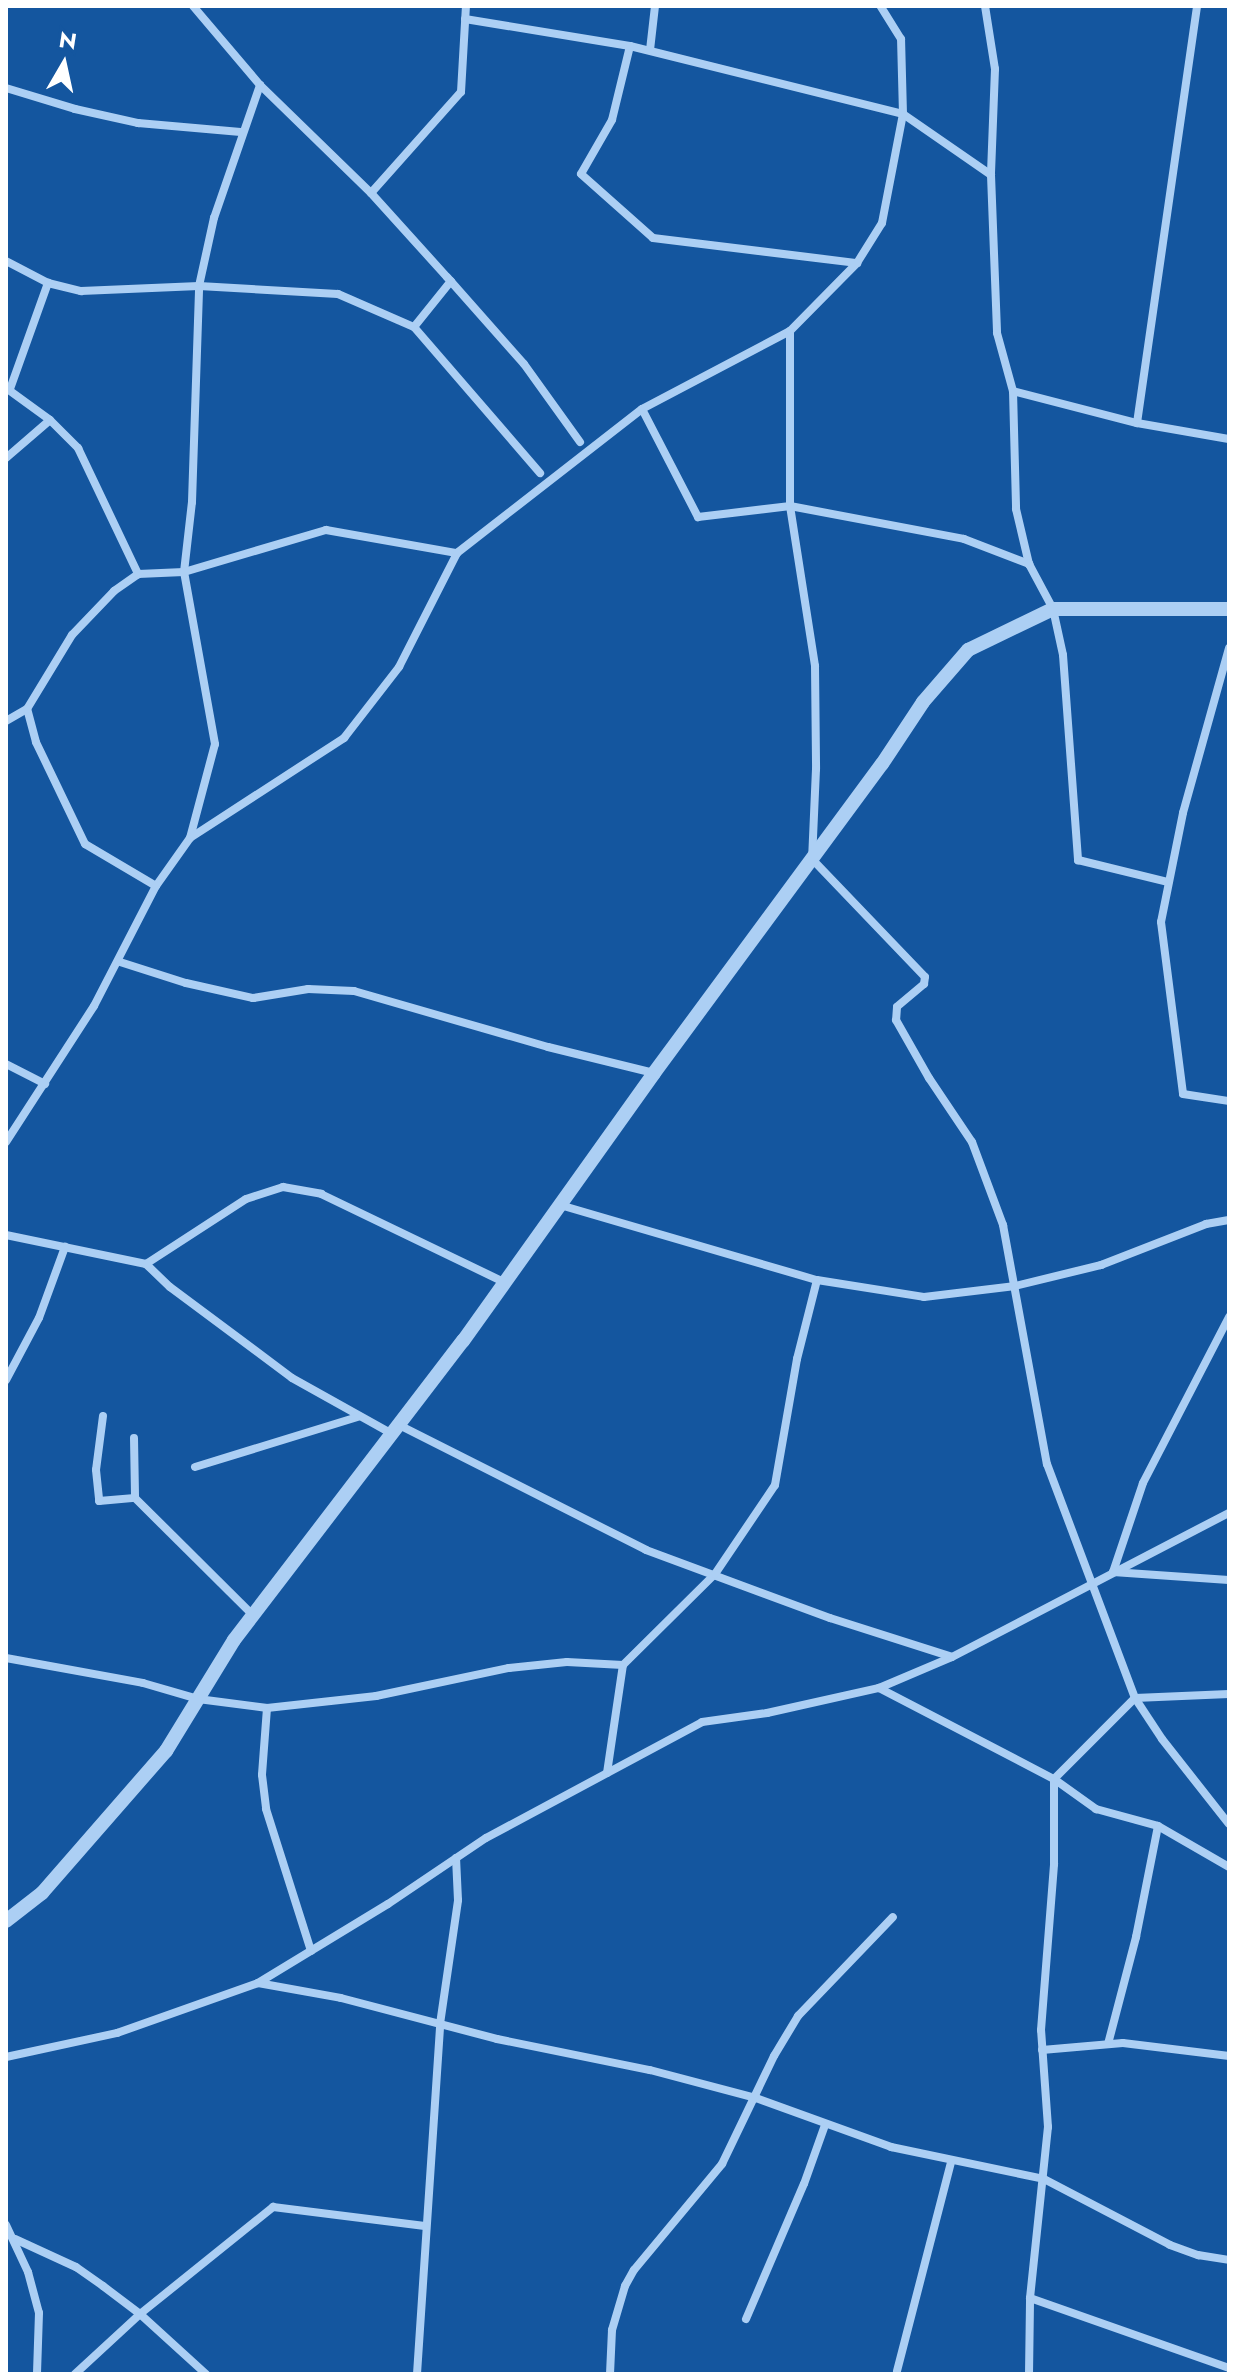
<!DOCTYPE html>
<html>
<head>
<meta charset="utf-8">
<style>
  body { margin:0 }
  #map { position:relative; width:1235px; height:2380px; overflow:hidden; background:#14569f; font-family:Jost,sans-serif }
  div>[style] { position:absolute }
  .minor>* { height:8px; margin:-4px; padding:0 4px; transform-origin:4px; border-radius:4px; background:#accff4 }
  .tertiary>* { height:14px; margin:-7px; padding:0 7px; transform-origin:7px; border-radius:7px; background:#accff4 }
  span { translate:-50% -50%; white-space:nowrap; text-align:center; line-height:1.15; -webkit-text-stroke:6px #14569f; paint-order:stroke }
  .frame { position:absolute; inset:0; border:8px solid #fff; pointer-events:none }
  .north { position:absolute; left:24px; top:24px; width:80px; height:80px; -webkit-text-stroke:6px #14569f; paint-order:stroke; rotate:9deg; font-size:22px; font-weight:700; line-height:32px; text-align:center; color:#fff }
  .north::after { content:''; display:block; margin:auto; width:28px; height:36px; background:#fff; clip-path:polygon(50% 0,100% 100%,50% 72%,0 100%) }
</style>
</head>
<body>
<div id="map">
  <div class="minor">
    <i style="left:193px;top:6px;width:104px;rotate:49.7deg"></i>
    <i style="left:260px;top:85px;width:155px;rotate:44.2deg"></i>
    <i style="left:371px;top:193px;width:113px;rotate:47.9deg"></i>
    <i style="left:447px;top:277px;width:116px;rotate:48.5deg"></i>
    <i style="left:524px;top:364px;width:96px;rotate:54.3deg"></i>
    <i style="left:985px;top:6px;width:64px;rotate:81deg"></i>
    <i style="left:995px;top:69px;width:106px;rotate:92.2deg"></i>
    <i style="left:991px;top:175px;width:158px;rotate:87.8deg"></i>
    <i style="left:997px;top:333px;width:60px;rotate:74.6deg"></i>
    <i style="left:1013px;top:391px;width:118px;rotate:88.5deg"></i>
    <i style="left:1016px;top:509px;width:57px;rotate:76.7deg"></i>
    <i style="left:1029px;top:564px;width:51px;rotate:61.9deg"></i>
    <i style="left:1053px;top:609px;width:47px;rotate:77.7deg"></i>
    <i style="left:1063px;top:655px;width:206px;rotate:85.8deg"></i>
    <i style="left:1078px;top:860px;width:93px;rotate:13.7deg"></i>
    <i style="left:465px;top:19px;width:167px;rotate:9.3deg"></i>
    <i style="left:630px;top:46px;width:281px;rotate:14deg"></i>
    <i style="left:903px;top:114px;width:107px;rotate:34.7deg"></i>
    <i style="left:630px;top:46px;width:76px;rotate:103.7deg"></i>
    <i style="left:612px;top:120px;width:62px;rotate:119.9deg"></i>
    <i style="left:581px;top:174px;width:96px;rotate:41.6deg"></i>
    <i style="left:653px;top:238px;width:206px;rotate:7deg"></i>
    <i style="left:650px;top:50px;width:44px;rotate:-83.5deg"></i>
    <i style="left:6px;top:88px;width:72px;rotate:16.9deg"></i>
    <i style="left:75px;top:109px;width:65px;rotate:12.5deg"></i>
    <i style="left:138px;top:123px;width:103px;rotate:5deg"></i>
    <i style="left:371px;top:193px;width:135px;rotate:-48.3deg"></i>
    <i style="left:461px;top:92px;width:86px;rotate:-86.7deg"></i>
    <i style="left:6px;top:261px;width:47px;rotate:27.6deg"></i>
    <i style="left:48px;top:283px;width:34px;rotate:14deg"></i>
    <i style="left:81px;top:291px;width:118px;rotate:-2.4deg"></i>
    <i style="left:199px;top:286px;width:139px;rotate:3.3deg"></i>
    <i style="left:338px;top:294px;width:83px;rotate:23.5deg"></i>
    <i style="left:414px;top:327px;width:193px;rotate:49.2deg"></i>
    <i style="left:414px;top:327px;width:59px;rotate:-51.2deg"></i>
    <i style="left:790px;top:331px;width:175px;rotate:90deg"></i>
    <i style="left:790px;top:506px;width:162px;rotate:81.1deg"></i>
    <i style="left:815px;top:666px;width:103px;rotate:89.4deg"></i>
    <i style="left:816px;top:769px;width:90px;rotate:92.5deg"></i>
    <i style="left:812px;top:859px;width:163px;rotate:46.2deg"></i>
    <i style="left:925px;top:977px;width:7px;rotate:98deg"></i>
    <i style="left:924px;top:984px;width:35px;rotate:140deg"></i>
    <i style="left:897px;top:1007px;width:13px;rotate:94deg"></i>
    <i style="left:896px;top:1020px;width:67px;rotate:60.4deg"></i>
    <i style="left:929px;top:1078px;width:77px;rotate:56.1deg"></i>
    <i style="left:972px;top:1142px;width:89px;rotate:69.5deg"></i>
    <i style="left:1003px;top:1225px;width:243px;rotate:79.6deg"></i>
    <i style="left:1047px;top:1464px;width:250px;rotate:69.4deg"></i>
    <i style="left:1135px;top:1698px;width:49px;rotate:56.6deg"></i>
    <i style="left:1162px;top:1739px;width:108px;rotate:51.8deg"></i>
    <i style="left:6px;top:388px;width:54px;rotate:36deg"></i>
    <i style="left:50px;top:420px;width:40px;rotate:45deg"></i>
    <i style="left:78px;top:448px;width:140px;rotate:64.5deg"></i>
    <i style="left:10px;top:389px;width:113px;rotate:-70.3deg"></i>
    <i style="left:1013px;top:391px;width:128px;rotate:14.5deg"></i>
    <i style="left:1137px;top:423px;width:93px;rotate:9.9deg"></i>
    <i style="left:642px;top:409px;width:122px;rotate:62.6deg"></i>
    <i style="left:698px;top:517px;width:93px;rotate:-6.8deg"></i>
    <i style="left:790px;top:506px;width:177px;rotate:10.7deg"></i>
    <i style="left:964px;top:539px;width:70px;rotate:21deg"></i>
    <i style="left:1137px;top:423px;width:421px;rotate:-81.8deg"></i>
    <i style="left:6px;top:458px;width:58px;rotate:-40.8deg"></i>
    <i style="left:1229px;top:648px;width:171px;rotate:105.6deg"></i>
    <i style="left:1183px;top:813px;width:111px;rotate:101.4deg"></i>
    <i style="left:1161px;top:922px;width:173px;rotate:82.7deg"></i>
    <i style="left:1183px;top:1094px;width:47px;rotate:8.7deg"></i>
    <i style="left:6px;top:721px;width:24px;rotate:-30deg"></i>
    <i style="left:190px;top:838px;width:97px;rotate:-75.1deg"></i>
    <i style="left:215px;top:744px;width:175px;rotate:-100.2deg"></i>
    <i style="left:184px;top:572px;width:70px;rotate:-83.5deg"></i>
    <i style="left:192px;top:502px;width:216px;rotate:-88.1deg"></i>
    <i style="left:199px;top:286px;width:70px;rotate:-77.6deg"></i>
    <i style="left:214px;top:218px;width:141px;rotate:-70.9deg"></i>
    <i style="left:156px;top:886px;width:82px;rotate:-149.4deg"></i>
    <i style="left:85px;top:844px;width:113px;rotate:-115.7deg"></i>
    <i style="left:36px;top:742px;width:34px;rotate:-105deg"></i>
    <i style="left:27px;top:709px;width:87px;rotate:-58.7deg"></i>
    <i style="left:72px;top:635px;width:61px;rotate:-46.3deg"></i>
    <i style="left:114px;top:591px;width:29px;rotate:-35deg"></i>
    <i style="left:138px;top:574px;width:46px;rotate:-2.5deg"></i>
    <i style="left:184px;top:572px;width:148px;rotate:-16.5deg"></i>
    <i style="left:326px;top:530px;width:133px;rotate:10deg"></i>
    <i style="left:120px;top:962px;width:69px;rotate:17.7deg"></i>
    <i style="left:186px;top:983px;width:69px;rotate:12.6deg"></i>
    <i style="left:253px;top:998px;width:56px;rotate:-9.3deg"></i>
    <i style="left:308px;top:989px;width:46px;rotate:2.5deg"></i>
    <i style="left:354px;top:991px;width:202px;rotate:16.1deg"></i>
    <i style="left:548px;top:1047px;width:109px;rotate:13.8deg"></i>
    <i style="left:6px;top:1064px;width:44px;rotate:27.1deg"></i>
    <i style="left:6px;top:1142px;width:162px;rotate:-57.1deg"></i>
    <i style="left:94px;top:1006px;width:135px;rotate:-62.7deg"></i>
    <i style="left:156px;top:886px;width:59px;rotate:-54.7deg"></i>
    <i style="left:190px;top:838px;width:184px;rotate:-33deg"></i>
    <i style="left:344px;top:738px;width:90px;rotate:-52.2deg"></i>
    <i style="left:399px;top:667px;width:128px;rotate:-63deg"></i>
    <i style="left:457px;top:553px;width:234px;rotate:-37.9deg"></i>
    <i style="left:642px;top:409px;width:167px;rotate:-27.8deg"></i>
    <i style="left:790px;top:331px;width:95px;rotate:-45.4deg"></i>
    <i style="left:857px;top:263px;width:47px;rotate:-58deg"></i>
    <i style="left:882px;top:223px;width:111px;rotate:-79.1deg"></i>
    <i style="left:903px;top:114px;width:75px;rotate:-91.5deg"></i>
    <i style="left:901px;top:39px;width:39px;rotate:-122deg"></i>
    <i style="left:560px;top:1205px;width:268px;rotate:16.3deg"></i>
    <i style="left:817px;top:1280px;width:108px;rotate:9deg"></i>
    <i style="left:924px;top:1297px;width:92px;rotate:-6.9deg"></i>
    <i style="left:1015px;top:1286px;width:89px;rotate:-13.7deg"></i>
    <i style="left:1101px;top:1265px;width:113px;rotate:-21.3deg"></i>
    <i style="left:1206px;top:1224px;width:23px;rotate:-10deg"></i>
    <i style="left:6px;top:1235px;width:143px;rotate:11.7deg"></i>
    <i style="left:146px;top:1264px;width:33px;rotate:44deg"></i>
    <i style="left:170px;top:1287px;width:152px;rotate:36.7deg"></i>
    <i style="left:292px;top:1378px;width:115px;rotate:29.2deg"></i>
    <i style="left:146px;top:1264px;width:119px;rotate:-33deg"></i>
    <i style="left:246px;top:1199px;width:39px;rotate:-18deg"></i>
    <i style="left:283px;top:1187px;width:39px;rotate:10deg"></i>
    <i style="left:321px;top:1194px;width:203px;rotate:25.7deg"></i>
    <i style="left:1229px;top:1317px;width:187px;rotate:117.4deg"></i>
    <i style="left:1143px;top:1483px;width:94px;rotate:108.6deg"></i>
    <i style="left:1113px;top:1572px;width:116px;rotate:3.9deg"></i>
    <i style="left:6px;top:1380px;width:70px;rotate:-62deg"></i>
    <i style="left:39px;top:1318px;width:76px;rotate:-69.9deg"></i>
    <i style="left:103px;top:1416px;width:54px;rotate:97.4deg"></i>
    <i style="left:96px;top:1470px;width:31px;rotate:84deg"></i>
    <i style="left:99px;top:1501px;width:36px;rotate:-5deg"></i>
    <i style="left:399px;top:1425px;width:277px;rotate:26.8deg"></i>
    <i style="left:646px;top:1550px;width:196px;rotate:20.3deg"></i>
    <i style="left:830px;top:1618px;width:128px;rotate:17.7deg"></i>
    <i style="left:134px;top:1438px;width:60px;rotate:89deg"></i>
    <i style="left:135px;top:1498px;width:166px;rotate:44.8deg"></i>
    <i style="left:195px;top:1467px;width:170px;rotate:-17.1deg"></i>
    <i style="left:6px;top:1658px;width:139px;rotate:10.3deg"></i>
    <i style="left:143px;top:1683px;width:57px;rotate:16.2deg"></i>
    <i style="left:198px;top:1699px;width:70px;rotate:7.4deg"></i>
    <i style="left:267px;top:1708px;width:110px;rotate:-6.3deg"></i>
    <i style="left:376px;top:1696px;width:136px;rotate:-11.9deg"></i>
    <i style="left:509px;top:1668px;width:58px;rotate:-5.9deg"></i>
    <i style="left:567px;top:1662px;width:56px;rotate:3.1deg"></i>
    <i style="left:879px;top:1688px;width:197px;rotate:27.5deg"></i>
    <i style="left:1054px;top:1779px;width:52px;rotate:35.5deg"></i>
    <i style="left:1096px;top:1809px;width:64px;rotate:15.3deg"></i>
    <i style="left:1158px;top:1826px;width:82px;rotate:30deg"></i>
    <i style="left:267px;top:1708px;width:67px;rotate:94.3deg"></i>
    <i style="left:262px;top:1775px;width:34px;rotate:83deg"></i>
    <i style="left:266px;top:1809px;width:149px;rotate:72.4deg"></i>
    <i style="left:607px;top:1773px;width:109px;rotate:-81.6deg"></i>
    <i style="left:623px;top:1665px;width:129px;rotate:-44.7deg"></i>
    <i style="left:715px;top:1574px;width:107px;rotate:-56deg"></i>
    <i style="left:775px;top:1485px;width:128px;rotate:-80.1deg"></i>
    <i style="left:797px;top:1359px;width:81px;rotate:-75.8deg"></i>
    <i style="left:258px;top:1983px;width:84px;rotate:10.2deg"></i>
    <i style="left:341px;top:1998px;width:161px;rotate:14.7deg"></i>
    <i style="left:497px;top:2039px;width:156px;rotate:11.5deg"></i>
    <i style="left:650px;top:2070px;width:110px;rotate:14.8deg"></i>
    <i style="left:756px;top:2098px;width:144px;rotate:19.9deg"></i>
    <i style="left:891px;top:2147px;width:156px;rotate:11.8deg"></i>
    <i style="left:1044px;top:2179px;width:142px;rotate:27.6deg"></i>
    <i style="left:1170px;top:2245px;width:30px;rotate:20deg"></i>
    <i style="left:1198px;top:2255px;width:31px;rotate:9deg"></i>
    <i style="left:1108px;top:2044px;width:111px;rotate:-75.3deg"></i>
    <i style="left:1136px;top:1937px;width:113px;rotate:-78.8deg"></i>
    <i style="left:1042px;top:2050px;width:81px;rotate:-4.9deg"></i>
    <i style="left:1123px;top:2043px;width:107px;rotate:7deg"></i>
    <i style="left:6px;top:2057px;width:114px;rotate:-12.2deg"></i>
    <i style="left:117px;top:2033px;width:150px;rotate:-19.5deg"></i>
    <i style="left:258px;top:1983px;width:152px;rotate:-31.3deg"></i>
    <i style="left:388px;top:1904px;width:118px;rotate:-34deg"></i>
    <i style="left:486px;top:1838px;width:245px;rotate:-28.2deg"></i>
    <i style="left:702px;top:1722px;width:66px;rotate:-7.9deg"></i>
    <i style="left:767px;top:1713px;width:115px;rotate:-12.6deg"></i>
    <i style="left:879px;top:1688px;width:79px;rotate:-23deg"></i>
    <i style="left:952px;top:1657px;width:312px;rotate:-27.5deg"></i>
    <i style="left:6px;top:2225px;width:52px;rotate:64.9deg"></i>
    <i style="left:28px;top:2272px;width:42px;rotate:75deg"></i>
    <i style="left:39px;top:2313px;width:61px;rotate:91.9deg"></i>
    <i style="left:15px;top:2239px;width:67px;rotate:24.7deg"></i>
    <i style="left:76px;top:2267px;width:33px;rotate:35deg"></i>
    <i style="left:103px;top:2286px;width:46px;rotate:37.1deg"></i>
    <i style="left:140px;top:2314px;width:89px;rotate:42.3deg"></i>
    <i style="left:1030px;top:2298px;width:211px;rotate:19.4deg"></i>
    <i style="left:746px;top:2319px;width:147px;rotate:-66.8deg"></i>
    <i style="left:804px;top:2184px;width:63px;rotate:-70.4deg"></i>
    <i style="left:897px;top:2371px;width:216px;rotate:-75.5deg"></i>
    <i style="left:75px;top:2374px;width:88px;rotate:-42.7deg"></i>
    <i style="left:140px;top:2314px;width:171px;rotate:-38.8deg"></i>
    <i style="left:273px;top:2207px;width:153px;rotate:7.1deg"></i>
    <i style="left:417px;top:2374px;width:351px;rotate:-86.2deg"></i>
    <i style="left:440px;top:2024px;width:125px;rotate:-81.7deg"></i>
    <i style="left:458px;top:1900px;width:42px;rotate:-92.7deg"></i>
    <i style="left:610px;top:2374px;width:44px;rotate:-87.4deg"></i>
    <i style="left:612px;top:2330px;width:46px;rotate:-73.5deg"></i>
    <i style="left:625px;top:2286px;width:18px;rotate:-61deg"></i>
    <i style="left:634px;top:2270px;width:138px;rotate:-50.3deg"></i>
    <i style="left:722px;top:2164px;width:120px;rotate:-64.3deg"></i>
    <i style="left:774px;top:2056px;width:47px;rotate:-59deg"></i>
    <i style="left:798px;top:2016px;width:137px;rotate:-46.2deg"></i>
    <i style="left:1029px;top:2374px;width:76px;rotate:-89.2deg"></i>
    <i style="left:1030px;top:2298px;width:172px;rotate:-84deg"></i>
    <i style="left:1048px;top:2127px;width:97px;rotate:-94.1deg"></i>
    <i style="left:1041px;top:2030px;width:167px;rotate:-85.5deg"></i>
    <i style="left:1054px;top:1864px;width:85px;rotate:-90deg"></i>
    <i style="left:1054px;top:1779px;width:115px;rotate:-45deg"></i>
    <i style="left:1135px;top:1698px;width:94px;rotate:-2.4deg"></i>
  </div>
  <div class="tertiary">
    <i style="left:6px;top:1921px;width:46px;rotate:-37.9deg"></i>
    <i style="left:42px;top:1893px;width:189px;rotate:-48.9deg"></i>
    <i style="left:166px;top:1751px;width:130px;rotate:-58.5deg"></i>
    <i style="left:234px;top:1640px;width:377px;rotate:-52.6deg"></i>
    <i style="left:463px;top:1341px;width:329px;rotate:-54.5deg"></i>
    <i style="left:654px;top:1073px;width:384px;rotate:-53.6deg"></i>
    <i style="left:882px;top:764px;width:74px;rotate:-56.5deg"></i>
    <i style="left:923px;top:702px;width:69px;rotate:-49.1deg"></i>
    <i style="left:968px;top:650px;width:94px;rotate:-25.8deg"></i>
    <i style="left:1053px;top:609px;width:176px"></i>
  </div>
  <div class="frame"></div>
  <div class="north">N</div>
</div>
</body>
</html>
